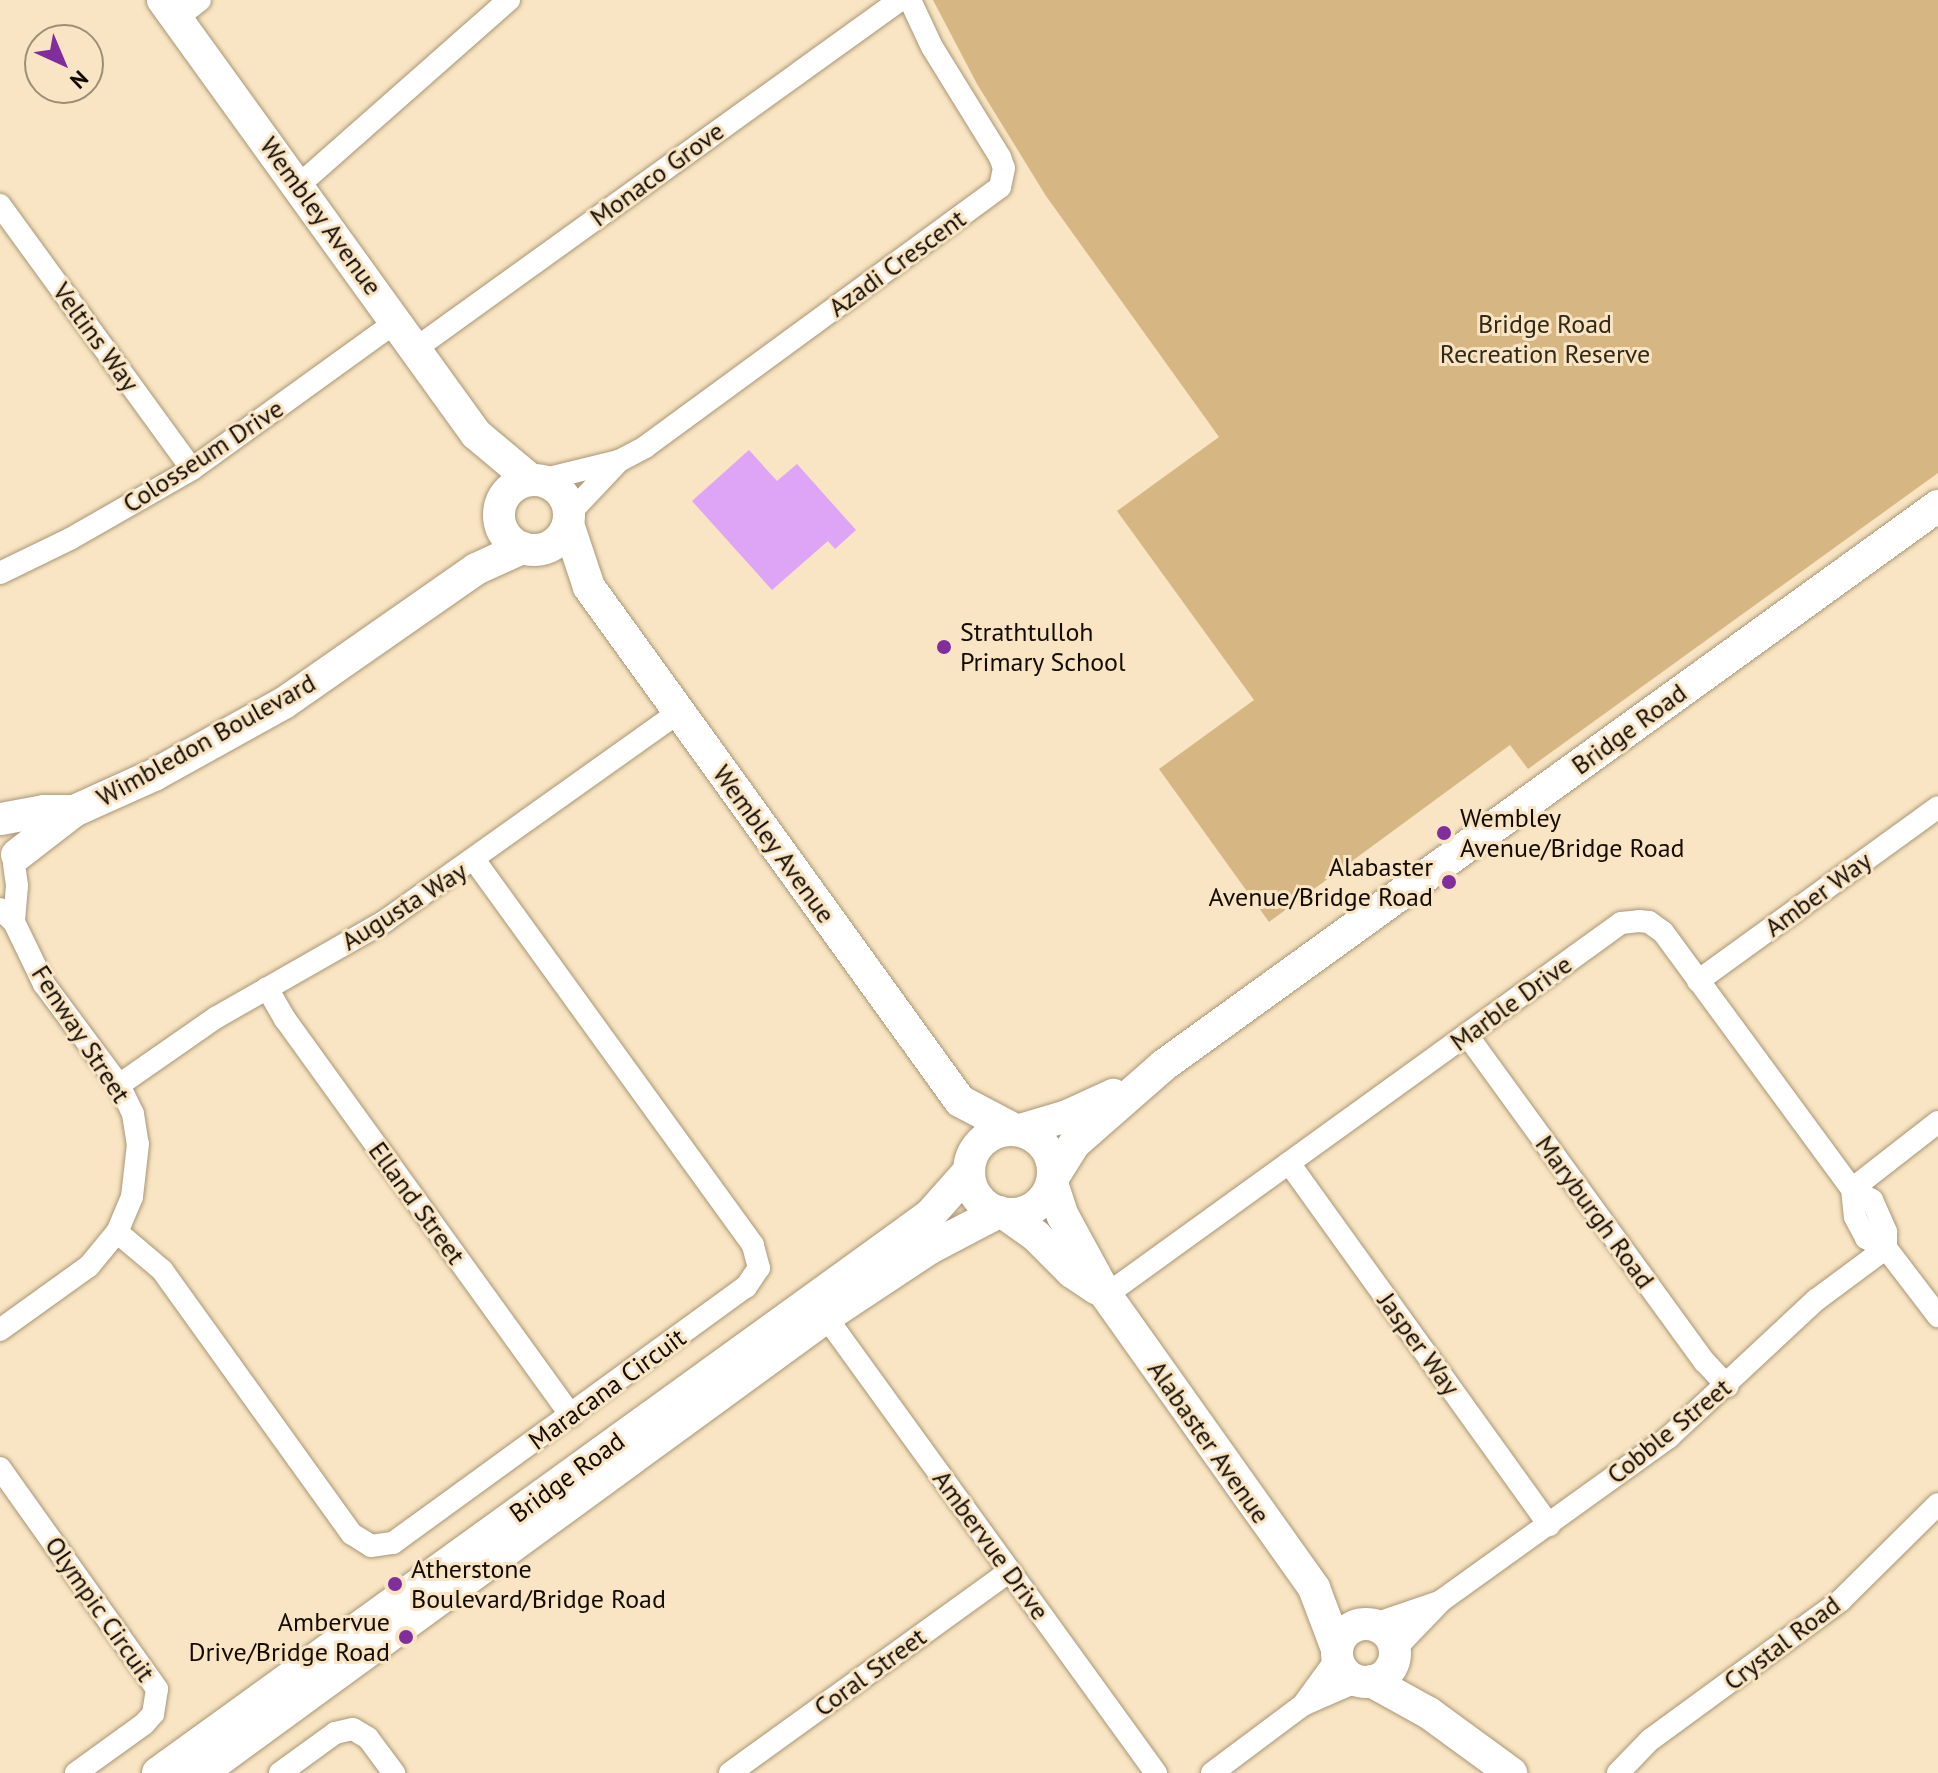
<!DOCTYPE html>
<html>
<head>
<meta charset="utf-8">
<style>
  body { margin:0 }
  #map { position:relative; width:1938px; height:1773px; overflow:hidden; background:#f9e5c3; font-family:"PT Sans",sans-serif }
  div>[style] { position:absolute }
  .green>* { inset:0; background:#d6b783 }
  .building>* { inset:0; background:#dea4f5 }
  .roads { filter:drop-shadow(0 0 2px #a89676) drop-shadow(0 0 2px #a89676) }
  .street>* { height:22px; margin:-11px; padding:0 11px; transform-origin:11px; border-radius:11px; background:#fff }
  .secondary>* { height:32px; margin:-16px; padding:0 16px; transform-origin:16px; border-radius:16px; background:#fff }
  .secondary>.ring { margin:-16px; padding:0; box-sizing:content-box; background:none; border:32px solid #fff; border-radius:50% }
  .dots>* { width:22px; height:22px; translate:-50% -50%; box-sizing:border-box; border:4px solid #f9e5c3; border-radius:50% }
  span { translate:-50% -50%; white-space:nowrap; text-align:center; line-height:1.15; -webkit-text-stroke:6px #f9e5c3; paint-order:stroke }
  .street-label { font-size:26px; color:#130c03 }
  .park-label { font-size:26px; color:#312817 }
  .poi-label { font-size:26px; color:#130c03 }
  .left { translate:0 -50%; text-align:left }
  .right { translate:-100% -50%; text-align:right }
  .north { position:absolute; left:24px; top:24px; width:80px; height:80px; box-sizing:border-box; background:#f9e5c3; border:2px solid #9d8e76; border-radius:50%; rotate:136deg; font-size:22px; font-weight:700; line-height:32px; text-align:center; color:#130c03 }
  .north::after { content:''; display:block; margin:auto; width:28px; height:36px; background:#812e9d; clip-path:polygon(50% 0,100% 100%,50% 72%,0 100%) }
</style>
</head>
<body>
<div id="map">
  <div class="green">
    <i style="clip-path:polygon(933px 0,1938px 0,1938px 473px,1528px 769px,1510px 745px,1269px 922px,1159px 769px,1254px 700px,1117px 511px,1219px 437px,1046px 196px,977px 84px)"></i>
  </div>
  <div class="building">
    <i style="clip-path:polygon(749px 450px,777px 481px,797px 464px,856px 530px,835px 549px,828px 541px,772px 590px,692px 501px)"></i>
  </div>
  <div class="roads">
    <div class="street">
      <i style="left:177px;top:18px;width:29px;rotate:-38deg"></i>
      <i style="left:299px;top:185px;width:280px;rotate:-41.4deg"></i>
      <i style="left:0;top:205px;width:326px;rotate:54deg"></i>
      <i style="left:415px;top:349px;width:598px;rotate:-35.74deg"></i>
      <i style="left:541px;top:480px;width:80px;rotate:-13.7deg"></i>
      <i style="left:619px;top:461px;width:30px;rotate:-28deg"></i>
      <i style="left:645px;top:447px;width:440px;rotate:-36.2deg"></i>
      <i style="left:1000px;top:187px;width:19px;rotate:-78deg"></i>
      <i style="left:1004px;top:168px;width:12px;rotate:-110deg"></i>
      <i style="left:1000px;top:157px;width:129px;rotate:-121.7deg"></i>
      <i style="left:932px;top:47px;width:52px;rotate:-115.1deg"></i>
      <i style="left:569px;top:514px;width:73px;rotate:-46.7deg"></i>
      <i style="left:0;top:573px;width:78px;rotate:-25.9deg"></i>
      <i style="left:70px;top:539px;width:141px;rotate:-29.8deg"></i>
      <i style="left:192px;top:469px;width:251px;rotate:-35.8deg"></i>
      <i style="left:14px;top:864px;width:22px;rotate:82deg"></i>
      <i style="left:17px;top:886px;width:36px;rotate:95deg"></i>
      <i style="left:0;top:909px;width:19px;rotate:43deg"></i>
      <i style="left:14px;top:922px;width:69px;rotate:64.2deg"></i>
      <i style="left:44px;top:984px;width:126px;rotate:53.4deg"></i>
      <i style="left:119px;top:1085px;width:32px;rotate:64deg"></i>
      <i style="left:133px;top:1114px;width:30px;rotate:81deg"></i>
      <i style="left:138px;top:1144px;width:53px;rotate:96.5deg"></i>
      <i style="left:132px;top:1197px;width:38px;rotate:113deg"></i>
      <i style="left:117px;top:1232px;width:44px;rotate:129.5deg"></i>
      <i style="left:89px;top:1266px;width:110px;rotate:144.3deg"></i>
      <i style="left:1698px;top:981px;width:296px;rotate:-35.9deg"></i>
      <i style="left:267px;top:988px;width:36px;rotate:60deg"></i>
      <i style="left:285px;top:1019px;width:489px;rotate:54.2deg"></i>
      <i style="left:1467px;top:1035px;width:404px;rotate:54deg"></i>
      <i style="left:1705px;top:1362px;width:33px;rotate:47deg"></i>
      <i style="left:119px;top:1085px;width:119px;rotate:-34.8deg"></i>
      <i style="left:217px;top:1017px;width:193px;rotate:-29.7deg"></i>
      <i style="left:385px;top:921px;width:361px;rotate:-35.4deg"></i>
      <i style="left:1289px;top:1163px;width:446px;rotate:54.3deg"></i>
      <i style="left:1852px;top:1189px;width:109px;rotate:-37.9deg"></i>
      <i style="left:1852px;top:1189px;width:28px;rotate:84deg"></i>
      <i style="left:1855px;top:1217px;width:24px;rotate:62deg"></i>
      <i style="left:1866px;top:1238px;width:22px;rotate:27deg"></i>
      <i style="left:117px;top:1232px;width:59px;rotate:40.2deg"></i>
      <i style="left:162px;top:1270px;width:325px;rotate:54.3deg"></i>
      <i style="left:352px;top:1534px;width:22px;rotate:32deg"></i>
      <i style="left:371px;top:1546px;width:22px;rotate:-8deg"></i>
      <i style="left:393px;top:1543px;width:436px;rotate:-36deg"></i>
      <i style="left:746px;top:1287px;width:23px;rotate:-56deg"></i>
      <i style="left:759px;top:1268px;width:24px;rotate:-105deg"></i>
      <i style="left:753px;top:1245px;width:474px;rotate:-125.9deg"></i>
      <i style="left:1106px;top:1295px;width:635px;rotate:-35.84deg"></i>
      <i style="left:1621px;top:923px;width:18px;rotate:-6deg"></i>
      <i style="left:1639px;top:921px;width:10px;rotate:6deg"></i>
      <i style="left:1649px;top:922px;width:17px;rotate:36deg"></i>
      <i style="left:1663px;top:932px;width:319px;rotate:53.7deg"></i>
      <i style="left:1852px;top:1189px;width:23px;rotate:29deg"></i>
      <i style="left:1872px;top:1200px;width:35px;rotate:66deg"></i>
      <i style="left:1886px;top:1232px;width:16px;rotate:90deg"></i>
      <i style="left:1886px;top:1248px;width:86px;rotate:52.6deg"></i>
      <i style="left:826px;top:1317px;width:563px;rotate:54.11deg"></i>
      <i style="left:0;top:1468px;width:271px;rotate:54.6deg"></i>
      <i style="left:157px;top:1689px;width:25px;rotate:99deg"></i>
      <i style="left:153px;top:1714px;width:13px;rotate:132deg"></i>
      <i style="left:144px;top:1724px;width:84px;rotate:144.2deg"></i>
      <i style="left:1375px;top:1624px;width:65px;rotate:-19deg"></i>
      <i style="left:1396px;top:1648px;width:65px;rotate:-46.2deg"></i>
      <i style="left:1441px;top:1601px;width:281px;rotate:-35.7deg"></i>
      <i style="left:1669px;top:1437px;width:201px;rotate:-43deg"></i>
      <i style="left:1816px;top:1300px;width:87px;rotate:-36.6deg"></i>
      <i style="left:1303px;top:1705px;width:59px;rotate:-53.9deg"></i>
      <i style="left:280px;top:1773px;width:68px;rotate:-36deg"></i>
      <i style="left:335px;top:1733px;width:18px;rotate:-13deg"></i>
      <i style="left:353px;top:1729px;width:17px;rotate:31deg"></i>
      <i style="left:368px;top:1738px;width:44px;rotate:53.4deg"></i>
      <i style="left:730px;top:1773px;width:345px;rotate:-35.8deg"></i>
      <i style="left:1212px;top:1773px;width:114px;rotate:-36.8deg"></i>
      <i style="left:1303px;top:1705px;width:60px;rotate:-23.6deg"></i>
      <i style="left:1618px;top:1773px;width:46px;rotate:-45.9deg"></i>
      <i style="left:1650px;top:1740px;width:237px;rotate:-36.2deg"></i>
      <i style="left:1841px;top:1600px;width:136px;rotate:-44.7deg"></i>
    </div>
    <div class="secondary">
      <i style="left:163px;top:0;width:535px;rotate:54.2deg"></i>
      <i style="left:476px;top:434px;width:72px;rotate:39.9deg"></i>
      <i class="ring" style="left:499px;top:480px;width:38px;height:38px"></i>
      <i style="left:568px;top:524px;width:66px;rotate:71.6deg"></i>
      <i style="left:589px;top:587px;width:634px;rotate:54.18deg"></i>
      <i style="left:960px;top:1101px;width:60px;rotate:27.8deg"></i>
      <i style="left:1px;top:819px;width:44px;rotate:-10.5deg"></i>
      <i style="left:44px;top:811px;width:30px"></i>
      <i style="left:17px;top:855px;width:72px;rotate:-37.7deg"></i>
      <i style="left:74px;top:811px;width:88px;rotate:-24.2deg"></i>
      <i style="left:154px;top:775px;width:149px;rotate:-29deg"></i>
      <i style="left:284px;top:703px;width:234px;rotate:-34.9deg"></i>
      <i style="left:476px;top:569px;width:51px;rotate:-24.5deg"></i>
      <i class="ring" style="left:969px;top:1130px;width:52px;height:52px"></i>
      <i style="left:1020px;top:1130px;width:49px;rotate:-16.6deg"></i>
      <i style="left:1067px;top:1116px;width:51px;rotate:-24.5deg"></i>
      <i style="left:1054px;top:1176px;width:39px;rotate:-58deg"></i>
      <i style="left:1075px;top:1143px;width:118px;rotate:-41.2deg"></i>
      <i style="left:1164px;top:1065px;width:955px;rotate:-35.84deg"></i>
      <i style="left:1052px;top:1183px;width:35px;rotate:72deg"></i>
      <i style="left:1063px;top:1216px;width:90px;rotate:61.4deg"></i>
      <i style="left:1106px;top:1295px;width:359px;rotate:54.6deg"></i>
      <i style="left:1314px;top:1588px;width:65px;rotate:69.3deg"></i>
      <i style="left:1005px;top:1214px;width:38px;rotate:35deg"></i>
      <i style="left:1036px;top:1236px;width:51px;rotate:45deg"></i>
      <i style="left:1072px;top:1272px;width:30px;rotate:34deg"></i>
      <i class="ring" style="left:1337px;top:1624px;width:26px;height:26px"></i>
      <i style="left:1371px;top:1681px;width:66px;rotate:28.9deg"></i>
      <i style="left:1429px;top:1713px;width:102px;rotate:36.2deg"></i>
      <i style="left:158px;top:1773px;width:953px;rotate:-35.86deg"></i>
      <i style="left:930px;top:1215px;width:59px;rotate:-48.4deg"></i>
      <i style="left:201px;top:1773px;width:774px;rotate:-36.11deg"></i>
      <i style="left:826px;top:1317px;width:125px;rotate:-33.6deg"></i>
      <i style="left:930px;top:1248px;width:78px;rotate:-27.6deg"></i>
    </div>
  </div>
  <div class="dots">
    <i style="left:944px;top:647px;background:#812e9d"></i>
    <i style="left:1444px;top:833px;background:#812e9d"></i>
    <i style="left:1449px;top:882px;background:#812e9d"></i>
    <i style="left:395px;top:1584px;background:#812e9d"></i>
    <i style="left:406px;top:1637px;background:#812e9d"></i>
  </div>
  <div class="street-label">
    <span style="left:657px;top:174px;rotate:-36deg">Monaco Grove</span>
    <span style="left:321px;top:216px;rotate:54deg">Wembley Avenue</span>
    <span style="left:897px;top:263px;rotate:-36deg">Azadi Crescent</span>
    <span style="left:96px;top:337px;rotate:54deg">Veltins Way</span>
    <span style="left:203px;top:456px;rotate:-33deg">Colosseum Drive</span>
    <span style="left:1629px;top:729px;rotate:-36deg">Bridge Road</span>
    <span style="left:206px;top:740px;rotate:-29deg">Wimbledon Boulevard</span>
    <span style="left:774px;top:844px;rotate:54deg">Wembley Avenue</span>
    <span style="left:1818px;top:894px;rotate:-36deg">Amber Way</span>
    <span style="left:404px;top:906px;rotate:-32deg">Augusta Way</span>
    <span style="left:1511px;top:1003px;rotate:-36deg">Marble Drive</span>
    <span style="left:81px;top:1034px;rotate:57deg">Fenway Street</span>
    <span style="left:417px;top:1203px;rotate:54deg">Elland Street</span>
    <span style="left:1595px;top:1212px;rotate:54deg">Maryburgh Road</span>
    <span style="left:1419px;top:1344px;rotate:54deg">Jasper Way</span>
    <span style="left:607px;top:1389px;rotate:-36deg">Maracana Circuit</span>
    <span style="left:1669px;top:1431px;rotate:-39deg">Cobble Street</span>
    <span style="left:1209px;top:1442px;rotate:55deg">Alabaster Avenue</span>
    <span style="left:567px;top:1477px;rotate:-36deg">Bridge Road</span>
    <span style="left:991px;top:1545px;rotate:54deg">Ambervue Drive</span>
    <span style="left:100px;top:1609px;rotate:55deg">Olympic Circuit</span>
    <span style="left:1782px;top:1643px;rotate:-37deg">Crystal Road</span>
    <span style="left:870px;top:1672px;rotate:-36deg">Coral Street</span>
  </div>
  <div class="park-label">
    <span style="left:1545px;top:339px">Bridge Road<br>Recreation Reserve</span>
  </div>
  <div class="poi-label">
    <span class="left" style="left:960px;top:647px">Strathtulloh<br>Primary School</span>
    <span class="left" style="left:1460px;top:833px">Wembley<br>Avenue/Bridge Road</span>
    <span class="right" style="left:1433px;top:882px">Alabaster<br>Avenue/Bridge Road</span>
    <span class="left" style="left:411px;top:1584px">Atherstone<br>Boulevard/Bridge Road</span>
    <span class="right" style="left:390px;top:1637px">Ambervue<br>Drive/Bridge Road</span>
  </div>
  <div class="north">N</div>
</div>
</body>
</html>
